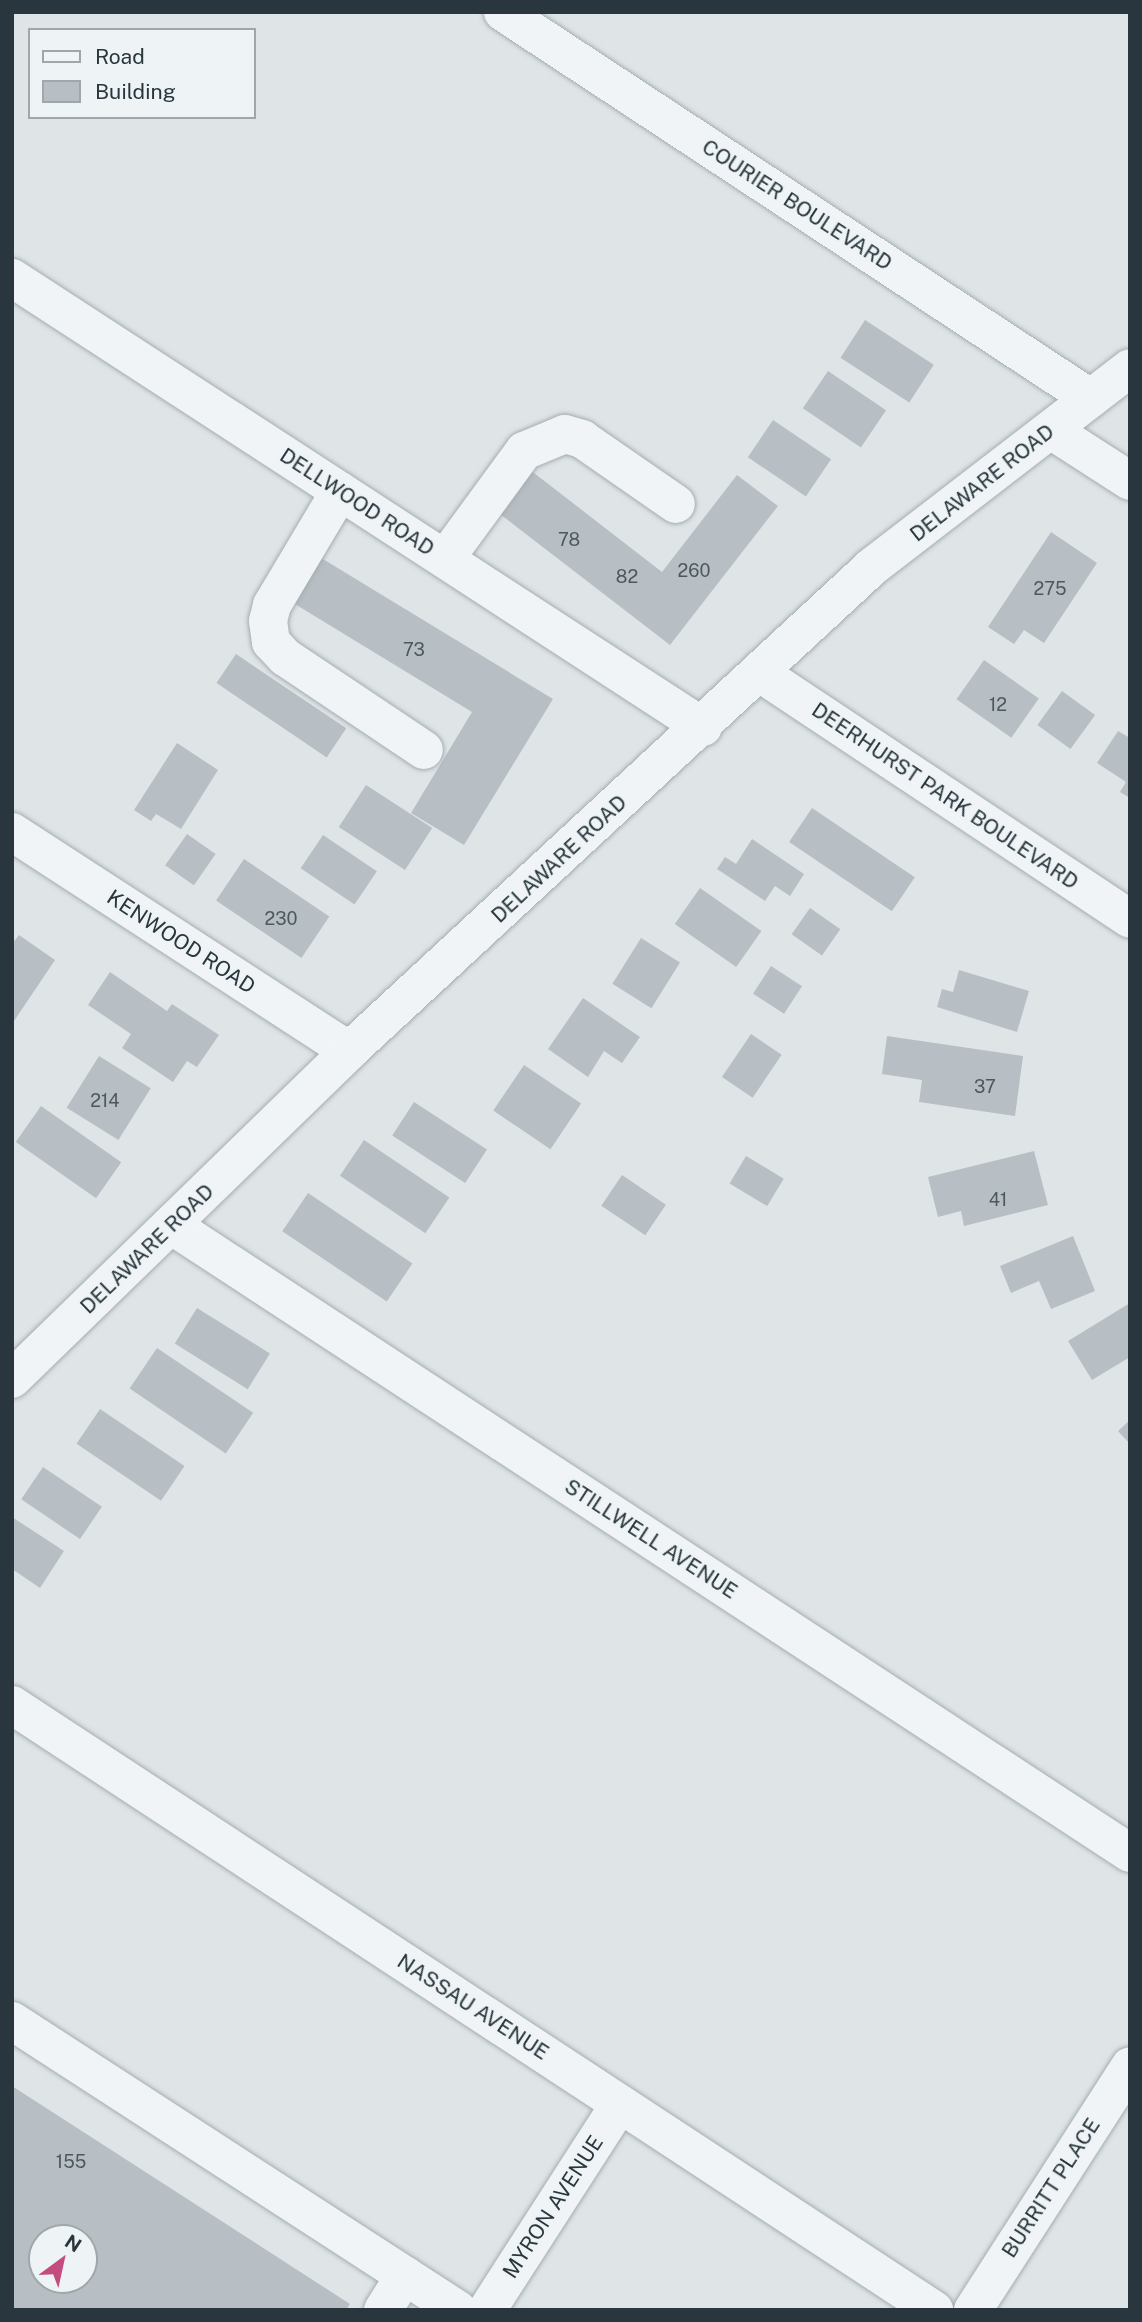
<!DOCTYPE html>
<html>
<head>
<meta charset="utf-8">
<style>
  body { margin:0 }
  #map { position:relative; width:1142px; height:2322px; overflow:hidden; background:#dfe5e7; font-family:"Public Sans",sans-serif }
  div>[style] { position:absolute }
  .building>* { inset:0; background:#b7bfc4; transform-origin:0 0 }
  .roads { filter:drop-shadow(0 0 2px #a5adb1) drop-shadow(0 0 2px #a5adb1) }
  .minor>* { height:38px; margin:-19px; padding:0 19px; transform-origin:19px; border-radius:19px; background:#f1f4f6 }
  span { translate:-50% -50%; white-space:nowrap; text-align:center; line-height:1.15; -webkit-text-stroke:5px #eef3f5; paint-order:stroke }
  .number-label { font-size:18px; color:#4c585f }
  .number-label span { -webkit-text-stroke-width:0 }
  .street-label { font-size:21px; color:#29363d }
  .frame { position:absolute; inset:0; border:14px solid #29363d; pointer-events:none }
  .legend { position:absolute; left:28px; top:28px; width:228px; height:91px; box-sizing:border-box; background:#eef3f5; border:2px solid #9fa7ab; margin:0; padding:9px 12px; list-style:none; font-size:21px; color:#29363d }
  .legend li { display:flex; align-items:center; gap:14px; height:35px }
  .legend b { width:35px; border:2px solid #9fa7ab }
  .north { position:absolute; left:28px; top:2224px; width:70px; height:70px; box-sizing:border-box; background:#eef3f5; border:2px solid #9fa7ab; border-radius:50%; rotate:33deg; font-size:19px; font-weight:700; line-height:28px; text-align:center; color:#29363d }
  .north::after { content:''; display:block; margin:auto; width:24px; height:32px; background:#c44c7e; clip-path:polygon(50% 0,100% 100%,50% 72%,0 100%) }
</style>
</head>
<body>
<div id="map">
  <div class="building">
    <i style="left:865px;top:320px;width:82px;height:45px;rotate:33deg"></i>
    <i style="left:828px;top:371px;width:70px;height:45px;rotate:34deg"></i>
    <i style="left:773px;top:420px;width:70px;height:45px;rotate:34deg"></i>
    <i style="clip-path:polygon(525px 466px,662px 572px,737px 475px,778px 506px,670px 645px,492px 508px)"></i>
    <i style="clip-path:polygon(1051px 532px,1097px 563px,1044px 643px,1024px 630px,1014px 644px,988px 627px)"></i>
    <i style="clip-path:polygon(313px 553px,553px 699px,464px 845px,411px 813px,472px 712px,285px 598px)"></i>
    <i style="left:236px;top:654px;width:133px;height:35px;rotate:34deg"></i>
    <i style="left:984px;top:660px;width:67px;height:48px;rotate:35deg"></i>
    <i style="left:1062px;top:691px;width:41px;height:42px;rotate:36deg"></i>
    <i style="clip-path:polygon(1118px 731px,1130px 738px,1130px 798px,1120px 792px,1126px 782px,1097px 763px)"></i>
    <i style="clip-path:polygon(177px 743px,218px 770px,181px 829px,156px 814px,151px 821px,134px 810px)"></i>
    <i style="left:366px;top:785px;width:79px;height:50px;rotate:33deg"></i>
    <i style="left:812px;top:808px;width:124px;height:41px;rotate:34deg"></i>
    <i style="left:187px;top:834px;width:35px;height:38px;rotate:35deg"></i>
    <i style="left:323px;top:835px;width:65px;height:40px;rotate:34deg"></i>
    <i style="clip-path:polygon(752px 839px,804px 874px,790px 896px,775px 886px,765px 901px,717px 869px,725px 857px,736px 864px)"></i>
    <i style="left:244px;top:859px;width:103px;height:50px;rotate:34deg"></i>
    <i style="left:700px;top:888px;width:75px;height:44px;rotate:35deg"></i>
    <i style="left:810px;top:908px;width:37px;height:32px;rotate:35deg"></i>
    <i style="clip-path:polygon(19px 935px,55px 960px,12px 1024px,12px 944px)"></i>
    <i style="left:641px;top:938px;width:46px;height:54px;rotate:32deg"></i>
    <i style="left:771px;top:966px;width:37px;height:33px;rotate:33deg"></i>
    <i style="clip-path:polygon(959px 970px,1029px 991px,1017px 1032px,937px 1007px,942px 989px,953px 992px)"></i>
    <i style="clip-path:polygon(110px 972px,167px 1011px,172px 1004px,219px 1035px,197px 1067px,187px 1061px,173px 1082px,122px 1048px,131px 1034px,88px 1005px)"></i>
    <i style="clip-path:polygon(583px 998px,640px 1037px,622px 1063px,604px 1051px,588px 1077px,548px 1049px)"></i>
    <i style="left:751px;top:1034px;width:37px;height:52px;rotate:34deg"></i>
    <i style="clip-path:polygon(887px 1036px,1023px 1056px,1015px 1116px,919px 1102px,922px 1080px,882px 1074px)"></i>
    <i style="left:99px;top:1056px;width:61px;height:61px;rotate:32deg"></i>
    <i style="left:524px;top:1065px;width:69px;height:55px;rotate:34deg"></i>
    <i style="left:414px;top:1102px;width:87px;height:40px;rotate:33deg"></i>
    <i style="left:41px;top:1106px;width:98px;height:44px;rotate:35deg"></i>
    <i style="left:364px;top:1140px;width:103px;height:43px;rotate:34deg"></i>
    <i style="clip-path:polygon(1034px 1151px,1048px 1205px,964px 1226px,961px 1211px,938px 1217px,928px 1177px)"></i>
    <i style="left:746px;top:1156px;width:44px;height:32px;rotate:31deg"></i>
    <i style="left:622px;top:1175px;width:53px;height:37px;rotate:34deg"></i>
    <i style="left:308px;top:1193px;width:126px;height:46px;rotate:34deg"></i>
    <i style="clip-path:polygon(1073px 1236px,1095px 1291px,1051px 1309px,1039px 1281px,1011px 1293px,1000px 1266px)"></i>
    <i style="clip-path:polygon(1130px 1303px,1130px 1357px,1092px 1380px,1068px 1341px)"></i>
    <i style="left:197px;top:1308px;width:86px;height:42px;rotate:32deg"></i>
    <i style="left:157px;top:1348px;width:116px;height:49px;rotate:34deg"></i>
    <i style="left:100px;top:1409px;width:102px;height:42px;rotate:34deg"></i>
    <i style="clip-path:polygon(1130px 1420px,1130px 1444px,1118px 1431px)"></i>
    <i style="left:43px;top:1467px;width:71px;height:39px;rotate:34deg"></i>
    <i style="clip-path:polygon(12px 1517px,64px 1551px,40px 1588px,12px 1569px)"></i>
    <i style="clip-path:polygon(evenodd,12px 2086px,350px 2304px,346px 2310px,12px 2310px,12px 2086px,42px 2238px,84px 2238px,84px 2280px,42px 2280px,42px 2238px)"></i>
  </div>
  <div class="roads">
    <div class="minor">
      <i style="left:503px;top:12px;width:703px;rotate:33.33deg"></i>
      <i style="left:12px;top:278px;width:824px;rotate:33.02deg"></i>
      <i style="left:1051px;top:430px;width:94px;rotate:32.8deg"></i>
      <i style="left:340px;top:491px;width:133px;rotate:120.8deg"></i>
      <i style="left:272px;top:605px;width:16px;rotate:104deg"></i>
      <i style="left:268px;top:621px;width:21px;rotate:82deg"></i>
      <i style="left:271px;top:642px;width:21px;rotate:47deg"></i>
      <i style="left:285px;top:657px;width:167px;rotate:33.8deg"></i>
      <i style="left:445px;top:559px;width:134px;rotate:-53.8deg"></i>
      <i style="left:524px;top:451px;width:44px;rotate:-22.5deg"></i>
      <i style="left:565px;top:434px;width:18px;rotate:16deg"></i>
      <i style="left:582px;top:439px;width:114px;rotate:34.7deg"></i>
      <i style="left:760px;top:673px;width:444px;rotate:33.6deg"></i>
      <i style="left:12px;top:832px;width:402px;rotate:33deg"></i>
      <i style="left:171px;top:1225px;width:1146px;rotate:33.22deg"></i>
      <i style="left:12px;top:1379px;width:470px;rotate:-44.2deg"></i>
      <i style="left:349px;top:1051px;width:714px;rotate:-42.79deg"></i>
      <i style="left:873px;top:566px;width:324px;rotate:-37.6deg"></i>
      <i style="left:12px;top:1705px;width:1103px;rotate:33.27deg"></i>
      <i style="left:12px;top:2021px;width:531px;rotate:32.94deg"></i>
      <i style="left:383px;top:2310px;width:41px;rotate:-57.8deg"></i>
      <i style="left:487px;top:2310px;width:245px;rotate:-57.2deg"></i>
      <i style="left:973px;top:2310px;width:290px;rotate:-57.2deg"></i>
    </div>
  </div>
  <div class="number-label">
    <span style="left:569px;top:540px">78</span>
    <span style="left:694px;top:571px">260</span>
    <span style="left:627px;top:577px">82</span>
    <span style="left:1050px;top:589px">275</span>
    <span style="left:414px;top:650px">73</span>
    <span style="left:998px;top:705px">12</span>
    <span style="left:281px;top:919px">230</span>
    <span style="left:985px;top:1087px">37</span>
    <span style="left:105px;top:1101px">214</span>
    <span style="left:998px;top:1200px">41</span>
    <span style="left:71px;top:2162px">155</span>
  </div>
  <div class="street-label">
    <span style="left:797px;top:205px;rotate:33deg">COURIER BOULEVARD</span>
    <span style="left:982px;top:483px;rotate:-38deg">DELAWARE ROAD</span>
    <span style="left:357px;top:502px;rotate:33deg">DELLWOOD ROAD</span>
    <span style="left:945px;top:796px;rotate:34deg">DEERHURST PARK BOULEVARD</span>
    <span style="left:559px;top:859px;rotate:-43deg">DELAWARE ROAD</span>
    <span style="left:181px;top:942px;rotate:33deg">KENWOOD ROAD</span>
    <span style="left:147px;top:1249px;rotate:-44deg">DELAWARE ROAD</span>
    <span style="left:651px;top:1539px;rotate:33deg">STILLWELL AVENUE</span>
    <span style="left:473px;top:2007px;rotate:33deg">NASSAU AVENUE</span>
    <span style="left:1051px;top:2188px;rotate:-57deg">BURRITT PLACE</span>
    <span style="left:553px;top:2207px;rotate:-57deg">MYRON AVENUE</span>
  </div>
  <div class="frame"></div>
  <ul class="legend">
  <li><b style="height:9px;background:#f1f4f6"></b>Road</li>
  <li><b style="height:19px;background:#b7bfc4"></b>Building</li>
  </ul>
  <div class="north">N</div>
</div>
</body>
</html>
